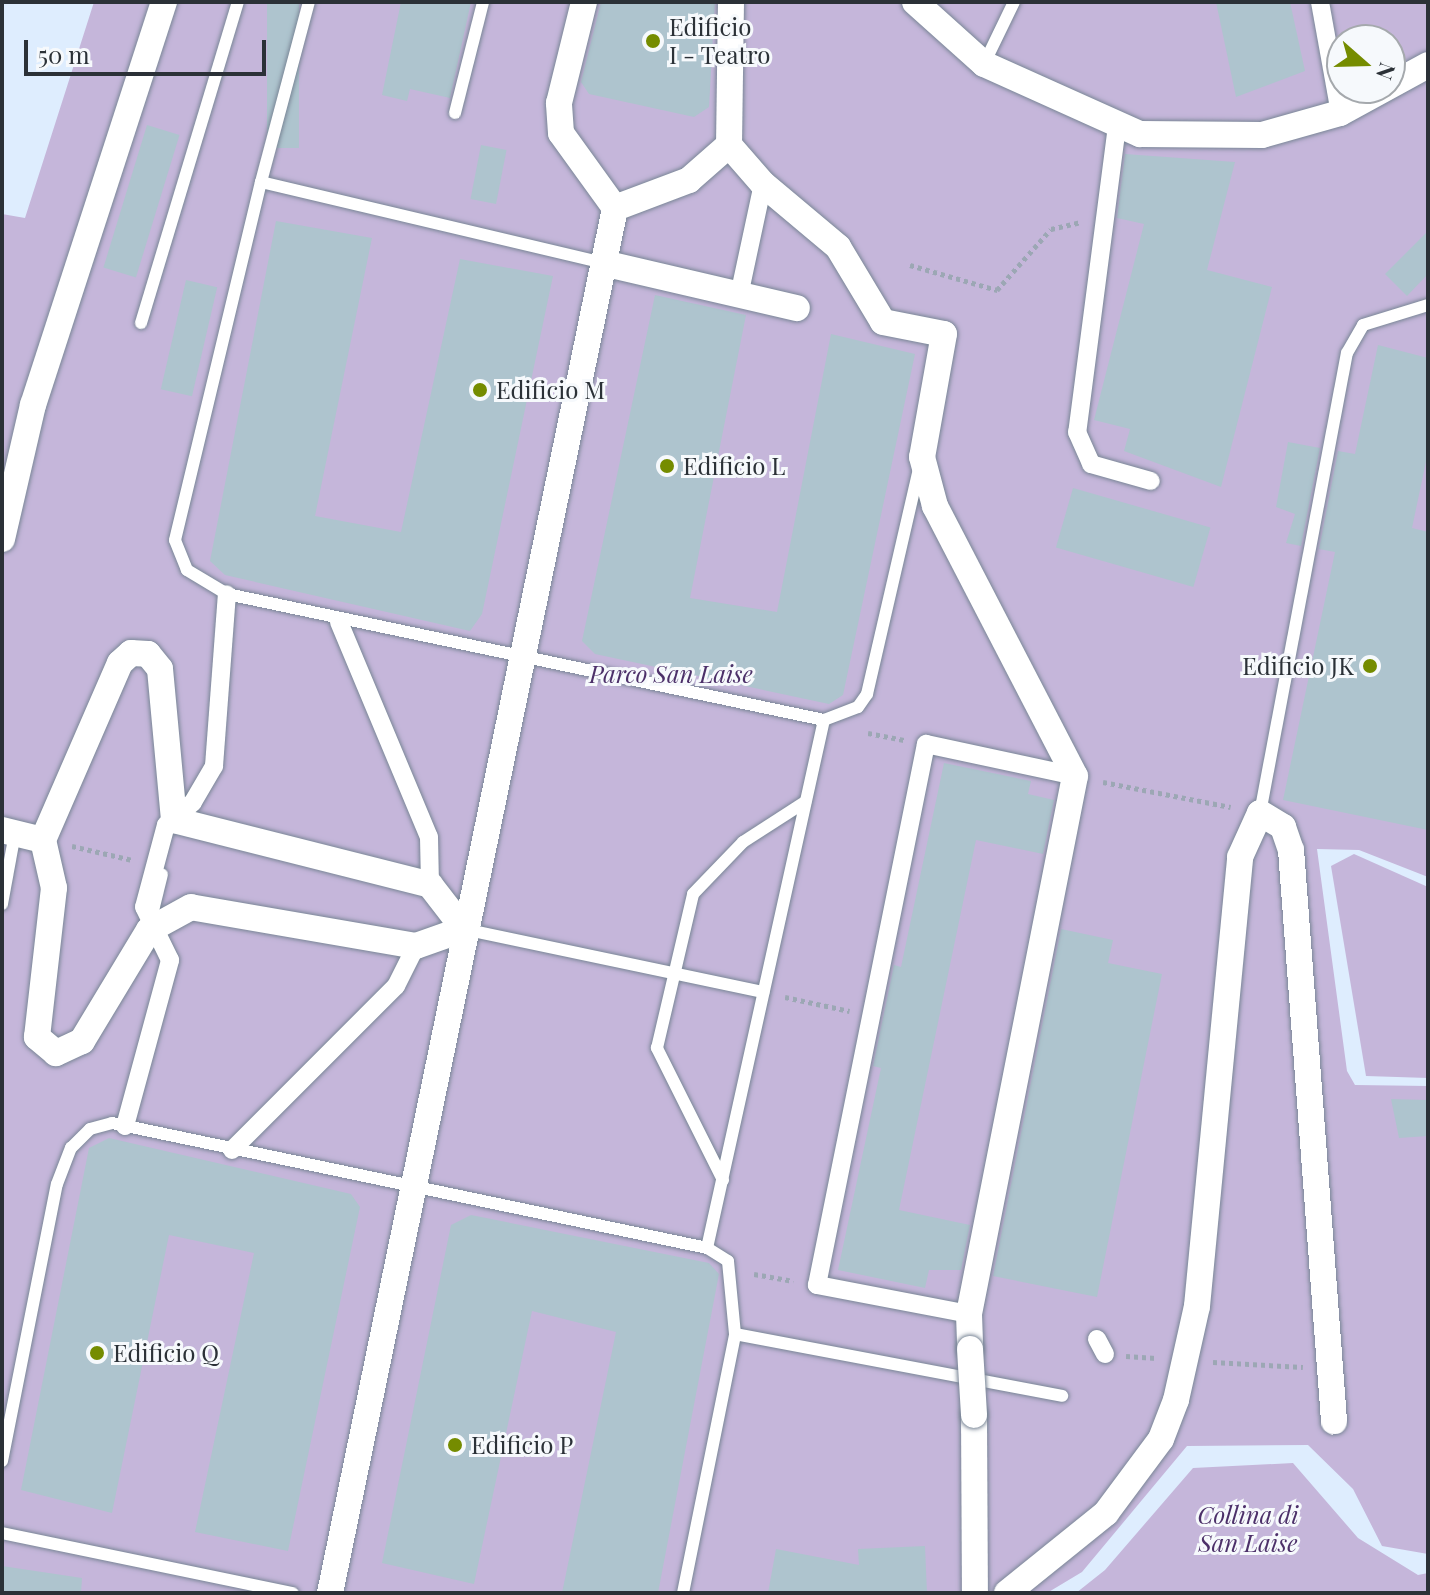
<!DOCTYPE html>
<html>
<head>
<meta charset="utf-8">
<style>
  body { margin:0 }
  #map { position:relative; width:1430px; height:1595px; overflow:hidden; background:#deedfe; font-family:"Playfair Display",serif }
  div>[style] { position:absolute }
  .green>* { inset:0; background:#c5b6da }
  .building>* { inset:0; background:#aec4ce; transform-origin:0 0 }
  .path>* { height:5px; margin-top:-2.5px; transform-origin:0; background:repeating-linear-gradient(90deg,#9ca7b4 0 4px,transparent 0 8px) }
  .roads { filter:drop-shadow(0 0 2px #798696) drop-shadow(0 0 2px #798696) }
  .service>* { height:12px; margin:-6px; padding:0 6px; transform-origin:6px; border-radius:6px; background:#fff }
  .pedestrian>* { height:18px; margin:-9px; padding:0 9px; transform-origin:9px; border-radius:9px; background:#fff }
  .minor>* { height:26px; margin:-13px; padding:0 13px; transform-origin:13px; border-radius:13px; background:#fff }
  .bridges { filter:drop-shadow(0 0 2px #798696) drop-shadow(0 0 2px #798696) }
  .minor-bridge>* { height:26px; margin:-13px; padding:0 13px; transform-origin:13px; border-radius:13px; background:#fff }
  .dots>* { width:22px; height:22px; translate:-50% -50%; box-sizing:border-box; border:4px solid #f6f9fc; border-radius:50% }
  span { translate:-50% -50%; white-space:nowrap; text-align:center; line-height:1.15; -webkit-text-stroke:6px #f6f9fc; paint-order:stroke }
  .poi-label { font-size:24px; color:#2b3137 }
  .left { translate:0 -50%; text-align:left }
  .right { translate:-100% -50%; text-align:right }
  .park-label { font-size:24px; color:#4c3069; font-style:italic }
  .frame { position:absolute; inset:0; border:4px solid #2b3137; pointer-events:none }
  .north { position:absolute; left:1326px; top:24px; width:80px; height:80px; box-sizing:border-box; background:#f6f9fc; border:2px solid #a5a9ad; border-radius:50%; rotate:110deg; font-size:22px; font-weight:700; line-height:32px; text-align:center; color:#2b3137 }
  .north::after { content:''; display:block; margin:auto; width:28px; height:36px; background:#758c00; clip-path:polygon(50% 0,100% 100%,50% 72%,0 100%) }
  .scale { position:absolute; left:24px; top:40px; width:242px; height:36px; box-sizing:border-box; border:4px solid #2b3137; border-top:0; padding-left:10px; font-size:24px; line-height:28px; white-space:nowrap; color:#2b3137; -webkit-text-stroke:6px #f6f9fc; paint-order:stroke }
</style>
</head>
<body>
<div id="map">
  <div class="green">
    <i style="clip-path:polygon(evenodd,94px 2px,1428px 2px,1428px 877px,1359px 850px,1317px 849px,1347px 1071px,1355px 1085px,1428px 1086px,1428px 1554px,1382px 1546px,1353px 1489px,1308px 1445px,1187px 1446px,1082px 1572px,1047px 1593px,2px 1593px,2px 214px,25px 218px,94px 2px,1342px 40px,1390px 40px,1390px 88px,1342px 88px,1342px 40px)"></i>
    <i style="clip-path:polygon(1354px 854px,1428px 887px,1428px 1078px,1366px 1076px,1331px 866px)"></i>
    <i style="clip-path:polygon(1293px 1463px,1358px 1538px,1418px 1575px,1428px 1573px,1428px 1593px,1076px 1593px,1105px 1570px,1193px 1468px)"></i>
  </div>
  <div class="building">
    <i style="left:267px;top:2px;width:32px;height:146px"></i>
    <i style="clip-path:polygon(401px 2px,471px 2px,450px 98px,410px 89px,407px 101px,382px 95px)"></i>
    <i style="clip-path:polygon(601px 2px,715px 2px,709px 107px,694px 117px,589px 94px,581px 82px)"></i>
    <i style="clip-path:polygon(1216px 2px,1290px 2px,1305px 71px,1236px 97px)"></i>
    <i style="left:147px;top:125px;width:34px;height:149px;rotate:17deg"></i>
    <i style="left:481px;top:145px;width:26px;height:55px;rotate:11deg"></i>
    <i style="clip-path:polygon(1125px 154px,1235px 162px,1207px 270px,1272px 287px,1221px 487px,1124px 451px,1130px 429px,1094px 420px,1144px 224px,1117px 218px)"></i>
    <i style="clip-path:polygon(276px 221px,372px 238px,315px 516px,401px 532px,460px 259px,553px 276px,482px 614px,470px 631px,225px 575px,210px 561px)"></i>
    <i style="clip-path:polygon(1428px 231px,1428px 274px,1407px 296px,1385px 274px)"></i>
    <i style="left:186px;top:280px;width:32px;height:112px;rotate:13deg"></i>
    <i style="clip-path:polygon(655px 295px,746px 315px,690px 598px,777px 612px,831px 334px,915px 354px,843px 695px,829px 704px,595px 654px,582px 641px)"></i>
    <i style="clip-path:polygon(1378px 345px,1428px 358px,1428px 452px,1412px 528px,1428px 532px,1428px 830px,1283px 800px,1335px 552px,1319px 549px,1338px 451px,1355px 454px)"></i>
    <i style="clip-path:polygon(1288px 442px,1320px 448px,1301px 546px,1286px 543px,1295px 514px,1276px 507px)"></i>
    <i style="left:1073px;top:488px;width:143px;height:62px;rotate:16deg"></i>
    <i style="clip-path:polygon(944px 763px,1031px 781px,1028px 794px,1054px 800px,1043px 854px,976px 840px,899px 1210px,970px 1225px,961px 1270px,929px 1270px,925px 1288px,838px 1270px,881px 1068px,873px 1066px,894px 965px,901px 967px)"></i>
    <i style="clip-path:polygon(1061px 929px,1113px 940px,1108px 963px,1162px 974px,1097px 1297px,993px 1276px)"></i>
    <i style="clip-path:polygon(1391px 1099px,1428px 1100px,1428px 1136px,1399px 1138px)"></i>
    <i style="clip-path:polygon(109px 1138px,351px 1194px,360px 1207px,288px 1551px,195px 1532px,254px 1253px,169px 1235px,112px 1513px,21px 1490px,89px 1148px)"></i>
    <i style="clip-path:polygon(471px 1215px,709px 1263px,719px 1274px,658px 1593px,562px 1593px,616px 1332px,532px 1311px,474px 1584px,382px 1563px,451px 1225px)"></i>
    <i style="clip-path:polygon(925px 1546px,927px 1593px,768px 1593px,776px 1549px,859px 1565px,858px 1549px)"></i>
    <i style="clip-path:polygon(2px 1566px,82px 1578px,81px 1593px,2px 1593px)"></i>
  </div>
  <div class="path">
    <i style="left:910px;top:265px;width:91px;rotate:16deg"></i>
    <i style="left:997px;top:290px;width:81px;rotate:-48.5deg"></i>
    <i style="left:1051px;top:229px;width:31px;rotate:-13deg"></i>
    <i style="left:868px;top:733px;width:38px;rotate:11deg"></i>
    <i style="left:1103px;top:782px;width:130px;rotate:11.1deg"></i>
    <i style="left:72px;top:846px;width:62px;rotate:13.1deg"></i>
    <i style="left:785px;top:997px;width:66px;rotate:12.2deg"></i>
    <i style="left:754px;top:1274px;width:40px;rotate:10deg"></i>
    <i style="left:1126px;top:1356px;width:30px;rotate:4deg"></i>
    <i style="left:1213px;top:1362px;width:90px;rotate:3.2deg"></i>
  </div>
  <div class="roads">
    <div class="service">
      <i style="left:984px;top:64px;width:69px;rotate:-64.2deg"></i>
      <i style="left:455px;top:113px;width:114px;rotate:-75.8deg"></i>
      <i style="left:261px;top:182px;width:186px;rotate:-75.1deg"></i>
      <i style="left:141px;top:323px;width:335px;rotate:-73.2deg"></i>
      <i style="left:824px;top:720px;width:36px;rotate:-21deg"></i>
      <i style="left:858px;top:707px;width:16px;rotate:-55deg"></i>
      <i style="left:867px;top:694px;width:232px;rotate:-77deg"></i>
      <i style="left:1260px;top:813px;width:468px;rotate:-79.3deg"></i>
      <i style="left:1347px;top:353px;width:32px;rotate:-60deg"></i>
      <i style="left:1363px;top:325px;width:68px;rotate:-17.1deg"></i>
      <i style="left:2px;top:904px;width:72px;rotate:-79.6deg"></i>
      <i style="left:150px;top:923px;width:50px;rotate:-76.2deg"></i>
      <i style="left:464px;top:929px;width:306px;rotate:11.9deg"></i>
      <i style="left:723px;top:1180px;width:148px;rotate:-116.6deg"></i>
      <i style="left:657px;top:1048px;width:158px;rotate:-76.8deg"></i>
      <i style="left:693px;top:894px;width:72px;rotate:-46.1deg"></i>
      <i style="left:743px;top:842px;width:74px;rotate:-32.8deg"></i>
      <i style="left:735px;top:1334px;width:333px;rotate:10.7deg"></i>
      <i style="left:2px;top:1461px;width:282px;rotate:-78.8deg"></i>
      <i style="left:57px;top:1184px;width:39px;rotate:-69deg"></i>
      <i style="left:71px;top:1148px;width:27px;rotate:-45deg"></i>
      <i style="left:90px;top:1129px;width:23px;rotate:-15deg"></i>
      <i style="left:112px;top:1123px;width:608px;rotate:11.86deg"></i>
      <i style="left:707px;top:1248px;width:541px;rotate:-77.51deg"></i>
      <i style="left:824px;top:720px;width:610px;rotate:-168.08deg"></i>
      <i style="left:227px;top:594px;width:47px;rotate:-149deg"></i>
      <i style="left:187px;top:570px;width:32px;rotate:-112deg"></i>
      <i style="left:175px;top:540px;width:368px;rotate:-76.5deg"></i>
      <i style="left:261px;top:182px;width:351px;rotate:13.3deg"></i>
      <i style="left:2px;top:1533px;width:297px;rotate:11.7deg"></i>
      <i style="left:683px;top:1593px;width:264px;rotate:-78.6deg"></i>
      <i style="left:735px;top:1334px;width:73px;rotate:-95.5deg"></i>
      <i style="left:728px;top:1261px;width:25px;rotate:-148deg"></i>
    </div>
    <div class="pedestrian">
      <i style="left:1320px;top:2px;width:113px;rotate:79.8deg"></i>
      <i style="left:1117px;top:126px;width:309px;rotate:97.4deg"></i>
      <i style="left:1077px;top:432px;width:35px;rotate:66deg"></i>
      <i style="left:1091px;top:464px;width:62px;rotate:15.8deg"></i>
      <i style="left:740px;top:291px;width:109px;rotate:-77.9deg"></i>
      <i style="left:339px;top:622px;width:233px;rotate:67.3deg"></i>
      <i style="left:429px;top:837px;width:48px;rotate:88.8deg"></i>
      <i style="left:125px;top:1126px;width:172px;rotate:-74.8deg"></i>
      <i style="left:170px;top:960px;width:59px;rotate:-116.1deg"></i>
      <i style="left:144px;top:907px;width:85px;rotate:-75deg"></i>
      <i style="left:166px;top:825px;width:35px;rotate:-40deg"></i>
      <i style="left:193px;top:802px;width:42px;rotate:-59.7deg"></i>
      <i style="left:214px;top:766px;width:172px;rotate:-85.7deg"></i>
      <i style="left:232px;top:1150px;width:232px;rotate:-45deg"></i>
      <i style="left:396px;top:986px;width:45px;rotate:-63.4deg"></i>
      <i style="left:969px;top:1314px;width:155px;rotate:-169.2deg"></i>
      <i style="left:817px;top:1285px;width:552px;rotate:-78.61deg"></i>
      <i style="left:926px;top:744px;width:152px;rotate:12.1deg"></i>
      <i style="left:1097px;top:1339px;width:17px;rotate:62deg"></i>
    </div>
    <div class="minor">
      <i style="left:915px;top:2px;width:93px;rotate:41.9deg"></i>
      <i style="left:984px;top:64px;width:171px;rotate:24.2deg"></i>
      <i style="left:1140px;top:134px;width:122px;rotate:0.5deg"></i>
      <i style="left:1262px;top:135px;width:81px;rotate:-15.8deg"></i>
      <i style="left:1340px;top:113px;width:100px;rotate:-28.6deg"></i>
      <i style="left:729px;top:145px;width:52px;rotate:48.9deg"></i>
      <i style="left:763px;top:184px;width:98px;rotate:40deg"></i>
      <i style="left:838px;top:247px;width:87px;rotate:59deg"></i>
      <i style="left:883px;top:322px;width:62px;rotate:11.1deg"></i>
      <i style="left:944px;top:334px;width:125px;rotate:100.1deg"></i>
      <i style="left:922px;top:457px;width:51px;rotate:75.1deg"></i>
      <i style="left:935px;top:506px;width:304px;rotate:62.6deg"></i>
      <i style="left:1075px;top:776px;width:548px;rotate:101.15deg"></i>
      <i style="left:969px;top:1314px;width:35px;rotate:88deg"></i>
      <i style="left:615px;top:208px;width:79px;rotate:-20.7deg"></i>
      <i style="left:689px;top:180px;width:53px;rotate:-41.2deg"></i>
      <i style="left:729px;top:145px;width:143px;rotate:-89.2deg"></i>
      <i style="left:603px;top:263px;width:199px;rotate:13.1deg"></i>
      <i style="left:2px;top:539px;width:138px;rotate:-77deg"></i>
      <i style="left:33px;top:405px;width:424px;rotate:-72deg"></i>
      <i style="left:131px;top:653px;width:17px;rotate:3deg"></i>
      <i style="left:148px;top:654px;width:19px;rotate:51deg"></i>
      <i style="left:160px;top:669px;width:152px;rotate:84.7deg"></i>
      <i style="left:174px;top:820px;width:264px;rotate:14.2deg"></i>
      <i style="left:430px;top:885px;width:56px;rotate:52.3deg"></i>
      <i style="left:464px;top:929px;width:51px;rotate:160.5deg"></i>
      <i style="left:416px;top:946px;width:228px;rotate:-170.2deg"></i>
      <i style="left:191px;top:907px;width:48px;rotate:151.3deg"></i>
      <i style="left:149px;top:930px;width:130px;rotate:121.1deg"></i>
      <i style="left:82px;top:1041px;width:29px;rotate:155deg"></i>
      <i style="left:56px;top:1053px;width:25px;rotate:-140deg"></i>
      <i style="left:37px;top:1037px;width:150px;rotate:-83.5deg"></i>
      <i style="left:54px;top:888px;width:49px;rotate:-102.9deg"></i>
      <i style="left:43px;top:840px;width:193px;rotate:-66.5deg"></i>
      <i style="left:120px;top:663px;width:15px;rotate:-42deg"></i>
      <i style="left:2px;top:830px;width:42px;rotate:13.7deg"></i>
      <i style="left:974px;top:1415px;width:178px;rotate:89.7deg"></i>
      <i style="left:330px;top:1593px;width:1414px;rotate:-78.37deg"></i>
      <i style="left:615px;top:208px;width:92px;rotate:-125.8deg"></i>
      <i style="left:561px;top:133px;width:30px;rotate:-94deg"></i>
      <i style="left:559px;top:103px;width:104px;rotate:-76.1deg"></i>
      <i style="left:1007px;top:1593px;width:127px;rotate:-38.9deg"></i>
      <i style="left:1106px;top:1513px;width:92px;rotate:-53.4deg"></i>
      <i style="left:1161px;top:1439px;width:42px;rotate:-69deg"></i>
      <i style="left:1176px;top:1400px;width:96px;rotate:-77.4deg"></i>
      <i style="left:1197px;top:1306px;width:451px;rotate:-84.5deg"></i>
      <i style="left:1240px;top:857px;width:48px;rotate:-65.6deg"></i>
      <i style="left:1260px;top:813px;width:27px;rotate:31deg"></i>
      <i style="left:1283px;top:827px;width:24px;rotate:71deg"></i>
      <i style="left:1291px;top:850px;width:573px;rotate:85.69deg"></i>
    </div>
  </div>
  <div class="bridges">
    <div class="minor-bridge">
      <i style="left:970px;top:1349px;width:66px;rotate:86.5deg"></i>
    </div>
  </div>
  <div class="dots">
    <i style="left:653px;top:41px;background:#758c00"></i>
    <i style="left:480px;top:390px;background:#758c00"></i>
    <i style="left:667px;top:466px;background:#758c00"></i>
    <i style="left:1370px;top:666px;background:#758c00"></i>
    <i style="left:97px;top:1353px;background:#758c00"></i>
    <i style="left:455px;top:1445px;background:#758c00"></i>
  </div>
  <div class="poi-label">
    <span class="left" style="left:669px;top:41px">Edificio<br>I - Teatro</span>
    <span class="left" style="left:496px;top:390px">Edificio M</span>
    <span class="left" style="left:683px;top:466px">Edificio L</span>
    <span class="right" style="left:1354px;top:666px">Edificio JK</span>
    <span class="left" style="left:113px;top:1353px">Edificio Q</span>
    <span class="left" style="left:471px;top:1445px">Edificio P</span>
  </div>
  <div class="park-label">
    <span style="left:671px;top:674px">Parco San Laise</span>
    <span style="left:1248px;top:1529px">Collina di<br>San Laise</span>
  </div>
  <div class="frame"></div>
  <div class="north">N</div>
  <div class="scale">50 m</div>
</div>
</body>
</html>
